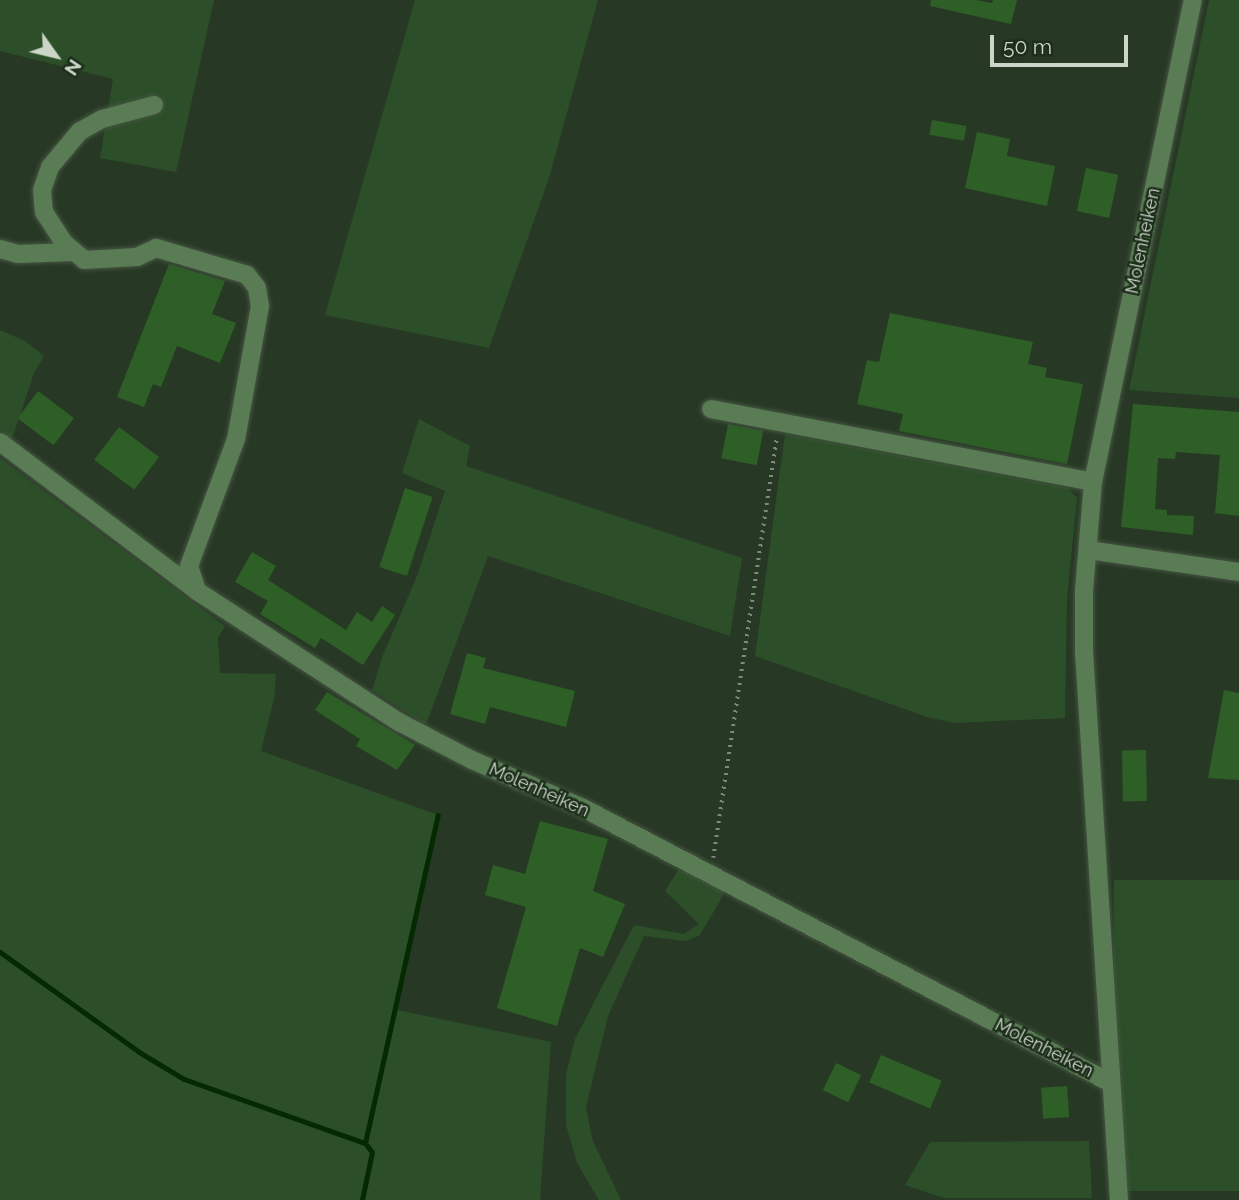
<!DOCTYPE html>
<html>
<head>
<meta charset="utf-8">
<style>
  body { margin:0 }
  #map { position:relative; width:1239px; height:1200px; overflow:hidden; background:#273924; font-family:Raleway,sans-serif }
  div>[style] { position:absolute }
  .green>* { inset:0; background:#2c4e28; transform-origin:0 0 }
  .stream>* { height:5px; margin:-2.5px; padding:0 2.5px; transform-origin:2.5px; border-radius:2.5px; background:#032a00 }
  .building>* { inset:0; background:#2d5f27; transform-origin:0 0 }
  .path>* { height:3.5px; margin-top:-1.75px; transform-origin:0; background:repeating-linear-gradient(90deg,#7c8b7a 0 2px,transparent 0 7px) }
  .roads { filter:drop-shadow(0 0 2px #455542) drop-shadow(0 0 2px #455542) }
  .minor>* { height:18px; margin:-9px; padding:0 9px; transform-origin:9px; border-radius:9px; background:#597c54 }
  span { translate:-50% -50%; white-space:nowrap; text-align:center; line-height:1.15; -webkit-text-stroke:5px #1d2f1b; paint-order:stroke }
  .street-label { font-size:18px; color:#cbd6c9 }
  .north { position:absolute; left:21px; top:21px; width:70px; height:70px; -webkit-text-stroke:5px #1d2f1b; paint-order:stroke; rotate:124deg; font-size:19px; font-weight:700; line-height:28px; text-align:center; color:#cbd6c9 }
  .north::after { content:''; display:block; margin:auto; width:24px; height:32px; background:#cbd6c9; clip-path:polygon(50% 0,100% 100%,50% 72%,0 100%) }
  .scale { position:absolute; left:990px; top:35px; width:138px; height:32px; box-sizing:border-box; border:4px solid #cbd6c9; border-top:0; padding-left:9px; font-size:21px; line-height:24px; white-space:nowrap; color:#cbd6c9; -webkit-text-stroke:5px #1d2f1b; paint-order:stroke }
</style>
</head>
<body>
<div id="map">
  <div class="green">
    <i style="clip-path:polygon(0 0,214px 0,176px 172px,100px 158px,113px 79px,0 51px)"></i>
    <i style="clip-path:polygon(415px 0,598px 0,549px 178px,489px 348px,325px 315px)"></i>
    <i style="clip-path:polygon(1209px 0,1239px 0,1239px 398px,1129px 390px)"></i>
    <i style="clip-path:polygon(0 330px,25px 341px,44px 356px,34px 373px,12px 439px,0 430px)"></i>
    <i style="clip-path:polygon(419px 419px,470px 446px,466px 466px,742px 558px,730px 636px,488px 556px,426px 725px,372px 690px,383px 655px,417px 576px,445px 491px,402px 473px)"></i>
    <i style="clip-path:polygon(785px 434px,1068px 488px,1077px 498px,1067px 598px,1065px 718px,954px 723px,927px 717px,755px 656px)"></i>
    <i style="clip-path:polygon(0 458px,225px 626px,218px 638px,220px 673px,276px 674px,274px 699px,261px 751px,438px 815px,397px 1010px,551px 1042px,540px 1200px,0 1200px)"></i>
    <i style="clip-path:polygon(680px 867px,725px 892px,700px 935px,686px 941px,644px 936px,608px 1016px,586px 1107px,592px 1139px,621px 1200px,599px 1200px,577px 1163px,566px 1125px,566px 1075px,575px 1039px,634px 925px,684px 934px,699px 924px,665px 891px)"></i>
    <i style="left:1239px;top:880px;width:311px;height:125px;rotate:90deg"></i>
    <i style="clip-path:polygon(1089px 1141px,1092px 1198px,944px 1198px,905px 1185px,930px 1142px)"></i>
  </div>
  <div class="stream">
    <i style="left:0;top:952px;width:171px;rotate:35.7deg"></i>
    <i style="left:139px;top:1052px;width:52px;rotate:31deg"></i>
    <i style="left:184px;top:1079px;width:192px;rotate:19.5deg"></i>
    <i style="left:365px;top:1143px;width:11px;rotate:52deg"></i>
    <i style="left:372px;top:1152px;width:49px;rotate:101.8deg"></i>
    <i style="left:365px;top:1143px;width:336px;rotate:-77.5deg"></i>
  </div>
  <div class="building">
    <i style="clip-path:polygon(931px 0,976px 0,992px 3px,993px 0,1017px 0,1011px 24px,930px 6px)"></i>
    <i style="left:932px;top:120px;width:35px;height:15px;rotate:10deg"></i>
    <i style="clip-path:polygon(977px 132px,1010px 139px,1007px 156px,1055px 166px,1047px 206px,965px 188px)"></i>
    <i style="left:1086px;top:168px;width:33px;height:44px;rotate:12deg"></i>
    <i style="clip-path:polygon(169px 264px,225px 281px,212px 314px,236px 323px,220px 363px,177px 346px,161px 387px,153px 384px,144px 407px,117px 397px)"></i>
    <i style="clip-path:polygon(890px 313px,1033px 342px,1028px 364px,1047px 368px,1045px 377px,1083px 384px,1067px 464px,899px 431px,903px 414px,857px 404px,867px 360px,879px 362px)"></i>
    <i style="left:38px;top:391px;width:45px;height:34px;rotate:37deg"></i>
    <i style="clip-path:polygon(1133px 404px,1239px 412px,1239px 516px,1215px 513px,1220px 455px,1176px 452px,1175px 459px,1158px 458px,1155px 509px,1167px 510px,1167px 515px,1194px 516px,1193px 535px,1121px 527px)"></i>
    <i style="left:728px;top:424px;width:36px;height:35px;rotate:11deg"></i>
    <i style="left:119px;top:427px;width:50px;height:41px;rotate:37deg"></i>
    <i style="left:405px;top:488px;width:29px;height:83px;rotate:18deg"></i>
    <i style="clip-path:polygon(252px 552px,276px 566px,268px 580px,346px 630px,357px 612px,372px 622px,382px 606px,395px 615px,363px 665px,321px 638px,315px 648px,260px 614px,268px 601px,235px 582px)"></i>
    <i style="clip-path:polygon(467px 653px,486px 658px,483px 668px,575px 691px,566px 727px,490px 707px,485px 724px,450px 714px)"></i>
    <i style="clip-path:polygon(1224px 690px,1239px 693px,1239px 780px,1208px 778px)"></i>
    <i style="clip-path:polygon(327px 692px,415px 745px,397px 770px,356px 746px,360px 739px,315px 710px)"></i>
    <i style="left:1146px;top:750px;width:51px;height:24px;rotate:89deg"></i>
    <i style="clip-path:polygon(540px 821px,608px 839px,593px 891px,625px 904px,603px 957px,580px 948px,557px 1026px,497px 1008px,526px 907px,485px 895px,493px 865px,525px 874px)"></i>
    <i style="left:881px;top:1055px;width:66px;height:30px;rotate:23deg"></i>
    <i style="left:836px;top:1063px;width:28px;height:30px;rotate:26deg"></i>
    <i style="left:1067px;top:1086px;width:31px;height:26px;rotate:86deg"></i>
  </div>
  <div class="path">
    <i style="left:713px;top:858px;width:423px;rotate:-81.4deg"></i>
  </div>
  <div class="roads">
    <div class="minor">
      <i style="left:154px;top:105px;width:54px;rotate:164.9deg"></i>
      <i style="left:102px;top:119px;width:25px;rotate:151deg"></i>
      <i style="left:80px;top:131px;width:47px;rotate:129.8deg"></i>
      <i style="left:50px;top:167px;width:24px;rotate:109deg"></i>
      <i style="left:42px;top:190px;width:22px;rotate:85deg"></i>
      <i style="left:44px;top:212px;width:37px;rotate:57deg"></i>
      <i style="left:64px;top:243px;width:26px;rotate:40deg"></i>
      <i style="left:84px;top:260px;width:53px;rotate:-3.2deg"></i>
      <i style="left:137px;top:257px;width:21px;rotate:-25deg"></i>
      <i style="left:156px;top:248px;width:95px;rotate:16.5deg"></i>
      <i style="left:247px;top:275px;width:16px;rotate:52deg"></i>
      <i style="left:257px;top:288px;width:18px;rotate:81deg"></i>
      <i style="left:260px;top:306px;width:135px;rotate:100.2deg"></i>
      <i style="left:236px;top:439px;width:135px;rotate:110.3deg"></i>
      <i style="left:189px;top:566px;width:26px;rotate:72deg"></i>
      <i style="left:0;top:249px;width:18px;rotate:16deg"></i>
      <i style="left:17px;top:254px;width:57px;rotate:-2deg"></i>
      <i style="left:711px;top:409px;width:389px;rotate:10.8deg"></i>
      <i style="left:0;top:442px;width:247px;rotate:37.1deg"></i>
      <i style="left:197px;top:591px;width:241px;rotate:33deg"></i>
      <i style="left:399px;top:722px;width:82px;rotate:27.5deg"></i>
      <i style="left:472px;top:760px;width:121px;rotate:23.4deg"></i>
      <i style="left:583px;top:808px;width:595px;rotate:27.51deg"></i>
      <i style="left:1088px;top:550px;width:153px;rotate:8.3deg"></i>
      <i style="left:1119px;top:1200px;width:549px;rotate:-93.65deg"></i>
      <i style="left:1084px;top:652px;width:61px;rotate:-90deg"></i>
      <i style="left:1084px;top:591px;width:109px;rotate:-85.3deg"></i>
      <i style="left:1093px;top:482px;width:492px;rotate:-78.3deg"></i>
    </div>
  </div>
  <div class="street-label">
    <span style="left:1143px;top:241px;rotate:-78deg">Molenheiken</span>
    <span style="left:539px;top:790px;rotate:24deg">Molenheiken</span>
    <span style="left:1044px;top:1048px;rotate:27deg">Molenheiken</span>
  </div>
  <div class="north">N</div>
  <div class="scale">50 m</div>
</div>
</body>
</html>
